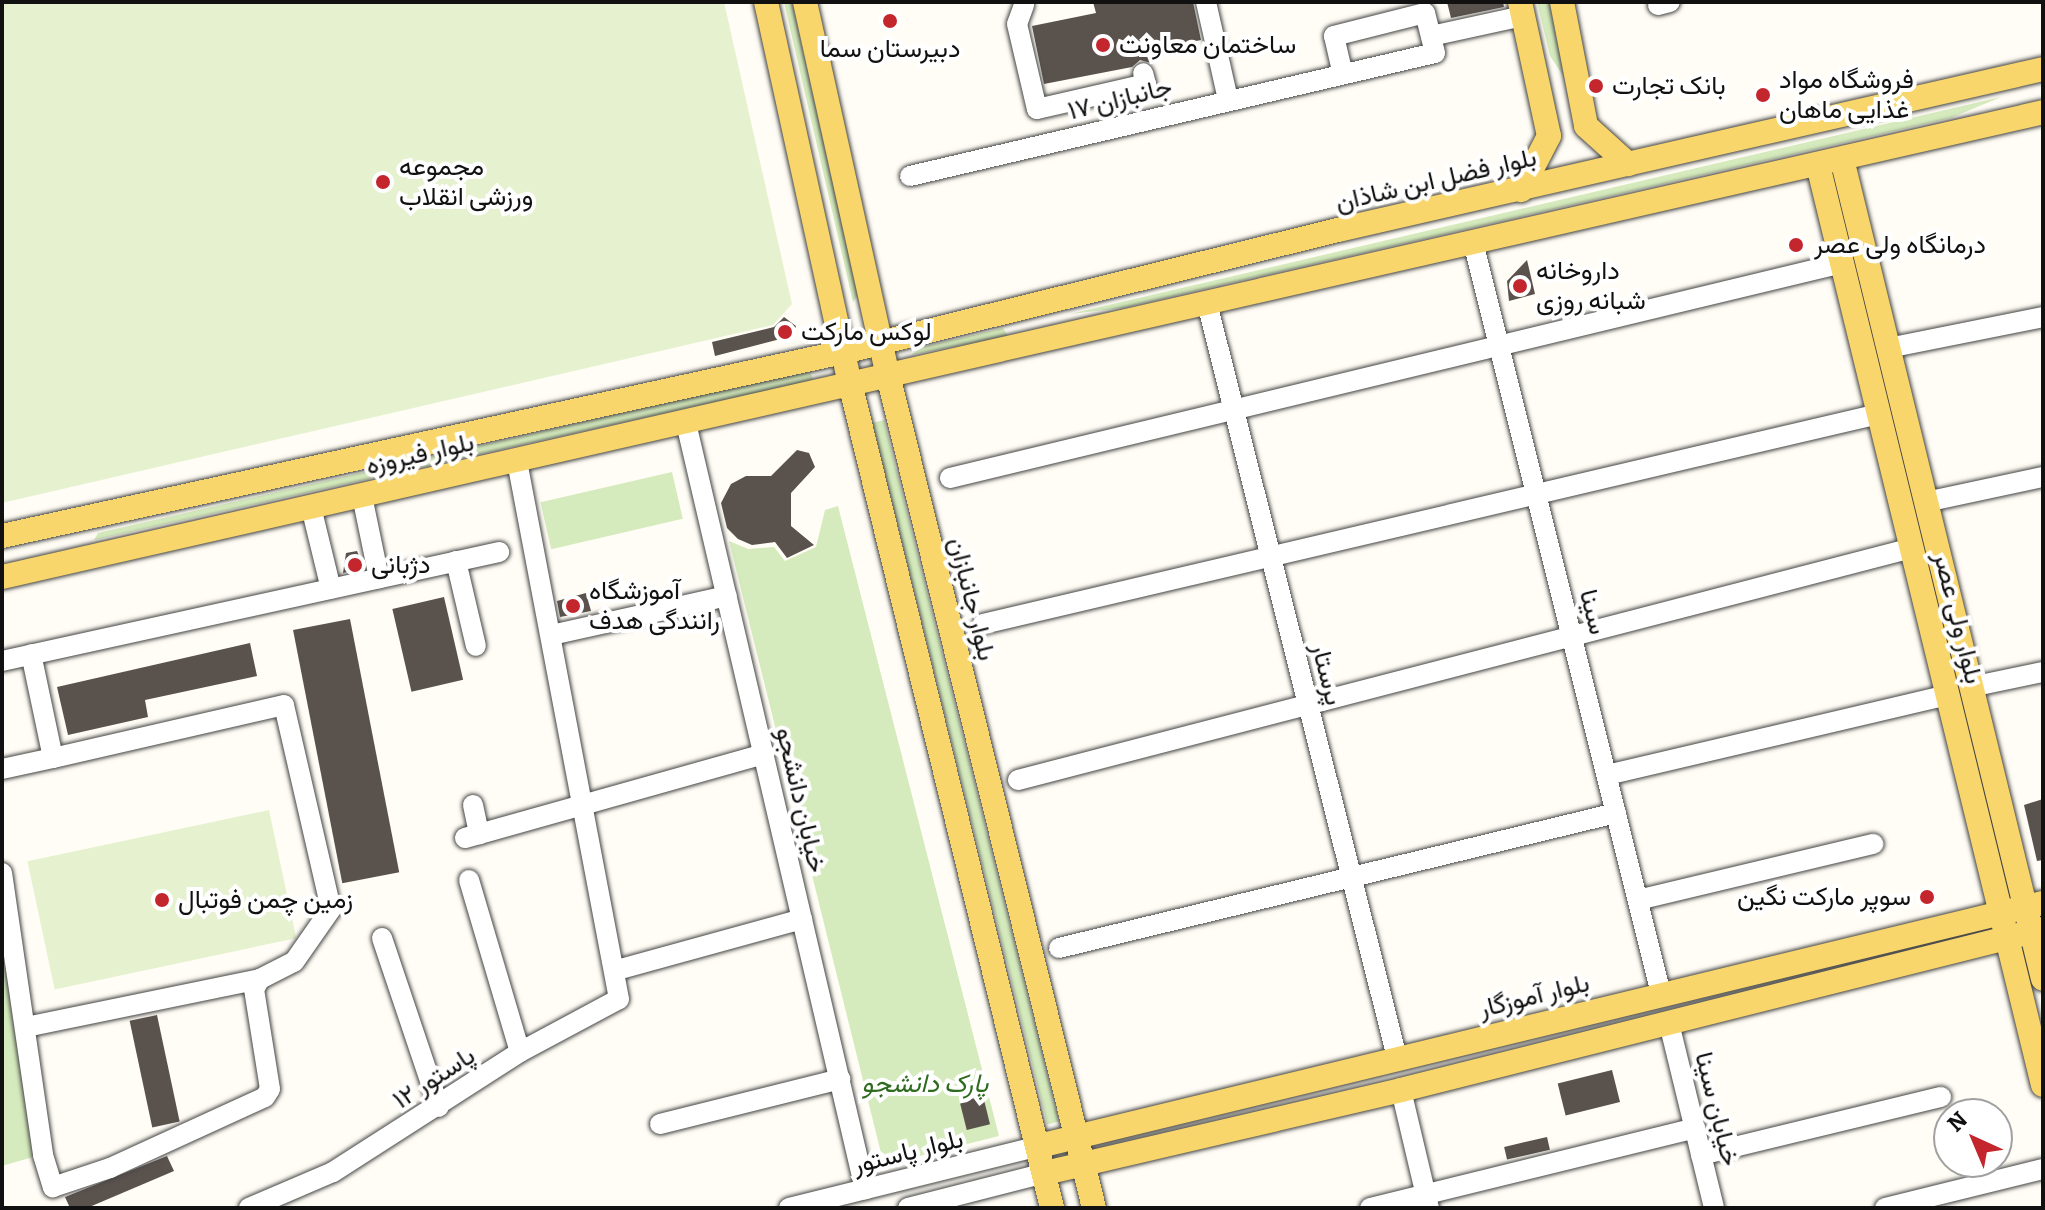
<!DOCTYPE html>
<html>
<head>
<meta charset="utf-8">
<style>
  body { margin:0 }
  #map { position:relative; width:2045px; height:1210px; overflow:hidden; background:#fffdf5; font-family:Bitter,Vazirmatn,serif }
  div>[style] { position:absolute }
  .green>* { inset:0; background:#d5ebbd; transform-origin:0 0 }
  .pitch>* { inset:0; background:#e6f2cf; transform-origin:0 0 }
  .building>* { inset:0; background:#5a524d; transform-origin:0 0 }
  .roads { filter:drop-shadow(0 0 2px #444) drop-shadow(0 0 2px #444) }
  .minor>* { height:20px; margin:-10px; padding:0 10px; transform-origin:10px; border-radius:10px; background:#fff }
  .major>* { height:24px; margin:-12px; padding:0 12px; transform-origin:12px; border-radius:12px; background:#f9d66b }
  .dots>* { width:22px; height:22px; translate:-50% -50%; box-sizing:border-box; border:4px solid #fff; border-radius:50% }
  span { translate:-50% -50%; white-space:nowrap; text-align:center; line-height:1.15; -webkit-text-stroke:8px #fff; paint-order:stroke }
  .poi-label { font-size:26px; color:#111 }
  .left { translate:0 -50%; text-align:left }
  .right { translate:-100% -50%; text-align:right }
  .street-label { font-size:26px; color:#111 }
  .park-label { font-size:26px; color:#2f6b1f; font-style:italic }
  .frame { position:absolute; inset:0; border:4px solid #111; pointer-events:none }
  .north { position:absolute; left:1933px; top:1098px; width:80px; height:80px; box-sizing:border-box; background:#fff; border:2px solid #a0a0a0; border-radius:50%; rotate:316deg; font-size:22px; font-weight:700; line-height:32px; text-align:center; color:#111 }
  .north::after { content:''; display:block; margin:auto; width:28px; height:36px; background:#c4262e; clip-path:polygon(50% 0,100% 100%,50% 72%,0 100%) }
</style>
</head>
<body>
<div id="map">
  <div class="green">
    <i style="clip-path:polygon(784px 2px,792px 2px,858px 295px,853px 302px)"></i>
    <i style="clip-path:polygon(1537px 2px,1549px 2px,1564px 77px,1550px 56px)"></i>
    <i style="clip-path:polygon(2001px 97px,1951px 118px,1122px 308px,1070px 314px)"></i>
    <i style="clip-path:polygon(1003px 328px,1008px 336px,911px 355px,922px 347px)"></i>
    <i style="clip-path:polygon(810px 370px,813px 380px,94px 540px,98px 533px)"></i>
    <i style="left:884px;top:420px;width:723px;height:12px;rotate:76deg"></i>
    <i style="left:672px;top:472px;width:48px;height:135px;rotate:77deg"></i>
    <i style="clip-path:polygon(838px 506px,999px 1136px,884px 1165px,729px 541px,748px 549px,774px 547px,785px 561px,816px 547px,825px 510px)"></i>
    <i style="clip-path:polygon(2px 942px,33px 1157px,2px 1166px)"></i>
  </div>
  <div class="pitch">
    <i style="clip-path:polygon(2px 2px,724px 2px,792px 304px,773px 325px,2px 503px)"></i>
    <i style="left:269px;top:810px;width:131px;height:247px;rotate:78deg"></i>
  </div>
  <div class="building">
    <i style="clip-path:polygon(1093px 2px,1193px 2px,1201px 40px,1152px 50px,1151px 63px,1140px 60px,1132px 67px,1044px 84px,1032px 26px,1096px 13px)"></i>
    <i style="clip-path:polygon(1447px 2px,1503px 2px,1504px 7px,1451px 18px)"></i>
    <i style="clip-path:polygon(1527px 260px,1535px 294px,1509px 301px,1507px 281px)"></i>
    <i style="clip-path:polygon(784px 317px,796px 326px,792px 336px,715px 356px,712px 342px,774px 327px)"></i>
    <i style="clip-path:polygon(797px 450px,809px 453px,815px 467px,791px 493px,791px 526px,814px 545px,787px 558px,775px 542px,752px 545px,738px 539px,727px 528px,721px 503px,731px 484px,746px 476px,771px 476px)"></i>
    <i style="clip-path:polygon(357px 551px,364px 568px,343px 573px,346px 553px)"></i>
    <i style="clip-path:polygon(586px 593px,591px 611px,560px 617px,557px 601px)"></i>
    <i style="left:444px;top:597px;width:85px;height:53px;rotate:77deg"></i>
    <i style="left:350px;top:619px;width:258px;height:58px;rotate:79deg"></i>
    <i style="clip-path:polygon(250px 643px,257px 676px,145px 700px,148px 717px,68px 735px,57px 687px)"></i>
    <i style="clip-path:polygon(2043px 799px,2043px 860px,2037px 861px,2024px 805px)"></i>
    <i style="left:157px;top:1015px;width:109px;height:28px;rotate:78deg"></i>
    <i style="left:1612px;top:1070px;width:33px;height:56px;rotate:76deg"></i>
    <i style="left:983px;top:1096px;width:29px;height:24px;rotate:76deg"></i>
    <i style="left:1547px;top:1137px;width:13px;height:44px;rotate:77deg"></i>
    <i style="clip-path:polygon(167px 1156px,174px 1171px,87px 1208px,70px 1208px,65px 1197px)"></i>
  </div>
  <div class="roads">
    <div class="minor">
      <i style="left:1206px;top:2px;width:100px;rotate:77.3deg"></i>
      <i style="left:1024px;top:5px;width:20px;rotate:110deg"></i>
      <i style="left:1017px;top:24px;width:87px;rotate:76.8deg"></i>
      <i style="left:1037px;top:109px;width:112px;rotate:-12.9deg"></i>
      <i style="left:1146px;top:84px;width:11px;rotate:-105deg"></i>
      <i style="left:1658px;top:5px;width:12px;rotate:-14deg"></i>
      <i style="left:1431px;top:36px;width:94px;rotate:-12.3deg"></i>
      <i style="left:910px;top:176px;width:539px;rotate:-13.19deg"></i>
      <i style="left:1435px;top:53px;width:41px;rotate:-104deg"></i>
      <i style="left:1425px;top:13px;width:94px;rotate:165.8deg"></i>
      <i style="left:1334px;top:36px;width:39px;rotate:77deg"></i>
      <i style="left:1473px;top:242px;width:775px;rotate:75.96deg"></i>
      <i style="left:1207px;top:303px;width:779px;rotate:75.87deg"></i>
      <i style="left:1888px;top:348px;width:158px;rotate:-11.3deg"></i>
      <i style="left:686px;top:423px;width:787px;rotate:76.85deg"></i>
      <i style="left:950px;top:478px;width:918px;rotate:-13.55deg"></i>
      <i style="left:362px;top:496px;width:84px;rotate:78.3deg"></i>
      <i style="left:1926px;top:502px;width:120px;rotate:-12.1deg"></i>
      <i style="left:311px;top:507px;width:84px;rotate:76.3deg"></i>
      <i style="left:456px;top:561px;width:87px;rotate:76.8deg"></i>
      <i style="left:983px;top:624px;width:919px;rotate:-13.2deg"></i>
      <i style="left:551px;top:635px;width:180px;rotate:-12.5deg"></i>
      <i style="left:2px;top:661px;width:509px;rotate:-12.37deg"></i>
      <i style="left:1971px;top:687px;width:74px;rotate:-11.8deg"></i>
      <i style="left:2px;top:769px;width:52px;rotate:-12.2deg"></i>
      <i style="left:1607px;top:775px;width:350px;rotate:-13.2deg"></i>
      <i style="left:1018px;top:780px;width:924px;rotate:-14.55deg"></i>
      <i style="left:473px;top:805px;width:30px;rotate:78deg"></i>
      <i style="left:465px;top:838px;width:311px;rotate:-15.7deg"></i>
      <i style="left:2px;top:873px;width:285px;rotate:81.7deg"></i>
      <i style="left:43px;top:1155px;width:34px;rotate:73deg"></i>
      <i style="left:53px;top:1187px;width:60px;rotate:-18.4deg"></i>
      <i style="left:110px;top:1168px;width:170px;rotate:-24.6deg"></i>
      <i style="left:265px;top:1097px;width:9px;rotate:-58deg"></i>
      <i style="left:270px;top:1089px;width:101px;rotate:-99.1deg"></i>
      <i style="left:254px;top:989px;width:12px;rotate:-59deg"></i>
      <i style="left:260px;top:979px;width:38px;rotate:-27deg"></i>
      <i style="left:294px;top:962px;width:65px;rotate:-55.1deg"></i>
      <i style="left:331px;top:909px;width:209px;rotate:-103deg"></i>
      <i style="left:284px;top:705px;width:237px;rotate:167.1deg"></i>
      <i style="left:53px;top:758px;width:106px;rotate:-101.9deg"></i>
      <i style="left:469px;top:880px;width:179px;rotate:73.5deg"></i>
      <i style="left:1638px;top:900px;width:242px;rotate:-13.4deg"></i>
      <i style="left:382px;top:938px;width:178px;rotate:71.4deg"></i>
      <i style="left:1059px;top:948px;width:573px;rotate:-13.62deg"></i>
      <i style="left:617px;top:970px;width:192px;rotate:-15.4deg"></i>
      <i style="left:1669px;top:1023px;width:190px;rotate:76.3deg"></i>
      <i style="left:26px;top:1027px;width:239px;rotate:-11.6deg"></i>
      <i style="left:1401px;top:1090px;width:121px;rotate:76.7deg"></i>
      <i style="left:660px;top:1124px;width:186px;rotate:-14deg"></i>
      <i style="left:1701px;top:1155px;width:247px;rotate:-13.6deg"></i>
      <i style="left:249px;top:1208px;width:91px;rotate:-23.2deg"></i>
      <i style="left:333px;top:1172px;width:222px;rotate:-32.7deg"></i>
      <i style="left:520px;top:1052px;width:112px;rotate:-28.2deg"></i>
      <i style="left:619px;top:999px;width:548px;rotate:-100.74deg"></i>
      <i style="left:789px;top:1208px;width:258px;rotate:-13.9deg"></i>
      <i style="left:908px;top:1208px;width:141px;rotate:-14.3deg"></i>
      <i style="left:1370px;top:1208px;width:335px;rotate:-13.8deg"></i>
      <i style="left:1885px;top:1208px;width:163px;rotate:-13.9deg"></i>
    </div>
    <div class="major">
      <i style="left:766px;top:2px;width:390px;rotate:77.6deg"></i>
      <i style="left:850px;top:383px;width:849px;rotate:76.24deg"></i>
      <i style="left:805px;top:2px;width:382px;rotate:77.5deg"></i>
      <i style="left:888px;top:375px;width:858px;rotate:76.11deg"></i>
      <i style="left:1520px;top:2px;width:137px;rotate:77.8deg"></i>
      <i style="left:1549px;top:136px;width:61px;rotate:117.4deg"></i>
      <i style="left:1562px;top:2px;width:126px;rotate:79deg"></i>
      <i style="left:1586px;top:126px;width:57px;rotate:42.1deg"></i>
      <i style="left:1842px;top:159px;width:844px;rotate:76.23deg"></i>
      <i style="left:1818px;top:165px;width:947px;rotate:76.26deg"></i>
      <i style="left:2px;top:536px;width:861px;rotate:-12.34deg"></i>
      <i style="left:843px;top:352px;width:510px;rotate:-13.85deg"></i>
      <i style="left:1338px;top:230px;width:723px;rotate:-12.86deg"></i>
      <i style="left:2px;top:577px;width:2093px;rotate:-12.83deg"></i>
      <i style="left:1039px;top:1146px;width:1033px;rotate:-13.61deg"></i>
      <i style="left:1045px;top:1173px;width:366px;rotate:-13.1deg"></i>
      <i style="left:1401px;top:1090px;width:662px;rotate:-14.08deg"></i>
    </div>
  </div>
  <div class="dots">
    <i style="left:890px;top:21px;background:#c4262e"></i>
    <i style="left:1103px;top:45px;background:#c4262e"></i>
    <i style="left:1596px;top:86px;background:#c4262e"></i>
    <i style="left:1763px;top:95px;background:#c4262e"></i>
    <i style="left:383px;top:182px;background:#c4262e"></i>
    <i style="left:1796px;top:245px;background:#c4262e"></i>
    <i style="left:1520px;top:286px;background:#c4262e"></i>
    <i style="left:785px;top:332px;background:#c4262e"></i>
    <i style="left:355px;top:565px;background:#c4262e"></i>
    <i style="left:573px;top:606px;background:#c4262e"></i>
    <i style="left:1927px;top:897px;background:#c4262e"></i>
    <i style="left:162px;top:900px;background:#c4262e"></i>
  </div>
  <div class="poi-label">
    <span class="left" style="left:1119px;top:45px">ساختمان معاونت</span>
    <span style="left:890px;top:49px">دبیرستان سما</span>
    <span class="left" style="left:1779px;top:95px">فروشگاه مواد<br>غذایی ماهان</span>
    <span class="left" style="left:1612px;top:86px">بانک تجارت</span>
    <span class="left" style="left:399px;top:182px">مجموعه<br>ورزشی انقلاب</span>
    <span class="left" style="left:1814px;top:245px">درمانگاه ولی عصر</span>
    <span class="left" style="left:1536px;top:286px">داروخانه<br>شبانه روزی</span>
    <span class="left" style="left:801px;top:332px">لوکس مارکت</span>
    <span class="left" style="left:371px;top:565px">دژبانی</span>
    <span class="left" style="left:589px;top:606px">آموزشگاه<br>رانندگی هدف</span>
    <span class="right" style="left:1911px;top:897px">سوپر مارکت نگین</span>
    <span class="left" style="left:178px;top:900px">زمین چمن فوتبال</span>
  </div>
  <div class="street-label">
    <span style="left:1120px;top:99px;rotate:-14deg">جانبازان ۱۷</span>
    <span style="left:1436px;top:180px;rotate:-13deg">بلوار فضل ابن شاذان</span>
    <span style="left:420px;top:454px;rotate:-13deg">بلوار فیروزه</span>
    <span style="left:972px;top:599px;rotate:76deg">بلوار جانبازان</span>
    <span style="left:1593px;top:612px;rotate:76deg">سینا</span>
    <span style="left:1958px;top:618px;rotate:76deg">بلوار ولی عصر</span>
    <span style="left:1327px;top:674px;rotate:76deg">پرستار</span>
    <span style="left:801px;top:800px;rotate:77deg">خیابان دانشجو</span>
    <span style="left:1534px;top:996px;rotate:-14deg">بلوار آموزگار</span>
    <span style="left:434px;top:1078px;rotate:-33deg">۱۲ پاستور</span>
    <span style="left:1717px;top:1109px;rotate:76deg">خیابان سینا</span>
    <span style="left:908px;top:1152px;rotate:-14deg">بلوار پاستور</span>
  </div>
  <div class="park-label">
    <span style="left:925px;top:1084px">پارک دانشجو</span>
  </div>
  <div class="frame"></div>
  <div class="north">N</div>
</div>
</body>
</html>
